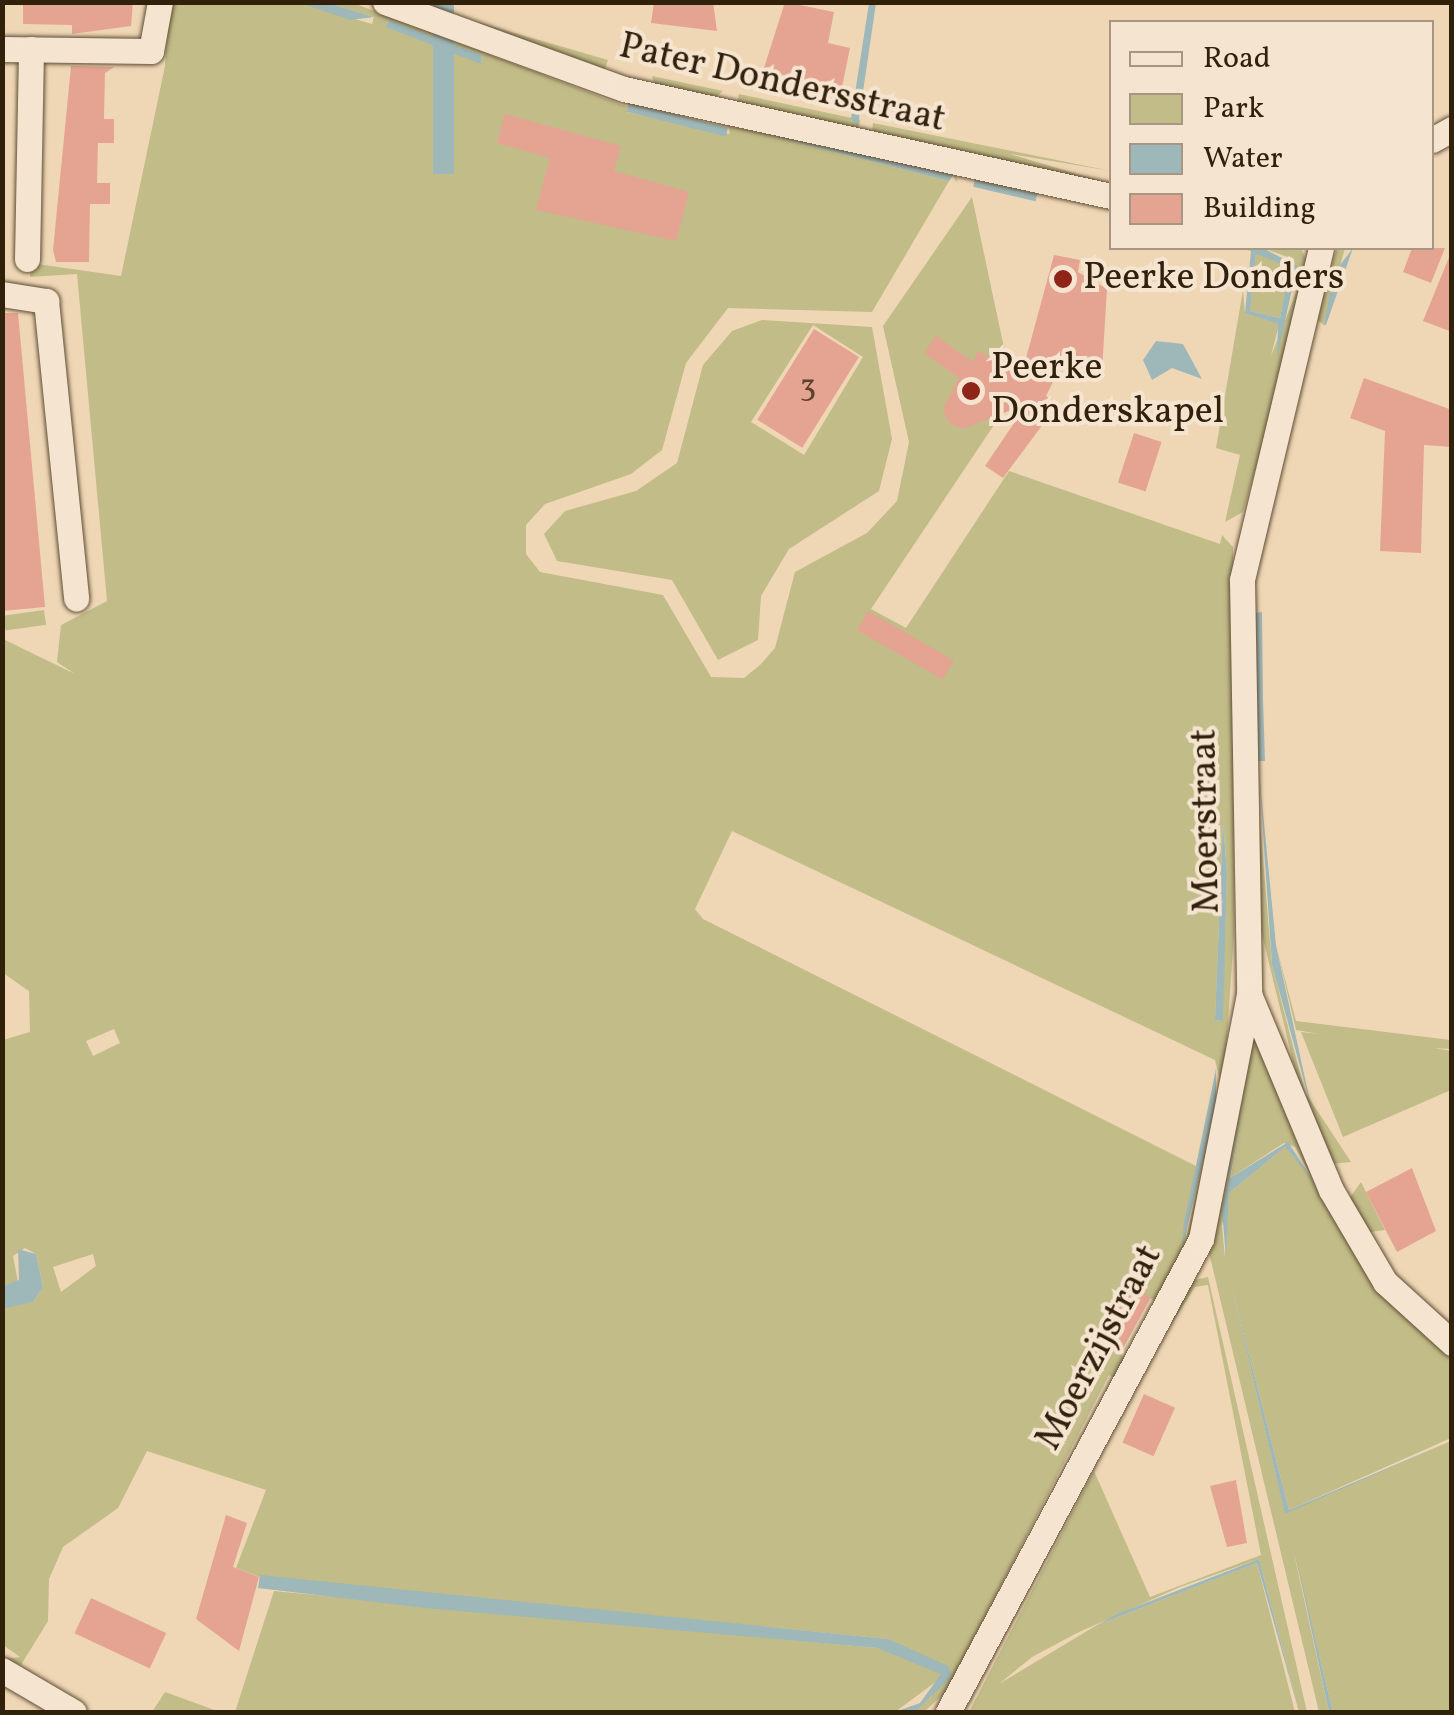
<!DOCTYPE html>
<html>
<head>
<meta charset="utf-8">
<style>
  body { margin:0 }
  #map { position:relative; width:1454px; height:1715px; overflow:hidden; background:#efd7b6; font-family:Vollkorn,serif }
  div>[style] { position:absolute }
  .green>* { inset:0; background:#c1bc88; transform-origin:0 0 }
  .water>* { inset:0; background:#9eb7b8; transform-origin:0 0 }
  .building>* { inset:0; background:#e5a492; transform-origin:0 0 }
  .roads { filter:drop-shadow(0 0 2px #604e35) drop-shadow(0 0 2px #604e35) }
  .minor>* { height:25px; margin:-12.5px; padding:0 12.5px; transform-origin:12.5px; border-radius:12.5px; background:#f5e5d0 }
  .dots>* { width:28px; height:28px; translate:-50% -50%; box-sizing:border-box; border:5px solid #f5e5d0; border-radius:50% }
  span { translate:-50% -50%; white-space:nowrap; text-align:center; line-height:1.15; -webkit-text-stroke:8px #f5e5d0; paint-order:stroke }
  .number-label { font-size:32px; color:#5e412c }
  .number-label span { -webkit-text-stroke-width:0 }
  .street-label { font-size:38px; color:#31200a }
  .poi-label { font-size:38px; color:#31200a }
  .left { translate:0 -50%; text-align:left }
  .frame { position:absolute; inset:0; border:5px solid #31200a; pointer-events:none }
  .legend { position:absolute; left:1109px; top:20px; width:325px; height:230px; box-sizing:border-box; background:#f5e5d0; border:2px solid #a79681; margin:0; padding:12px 18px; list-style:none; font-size:30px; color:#31200a }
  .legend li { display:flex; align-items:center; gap:20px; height:50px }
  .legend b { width:50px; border:2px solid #a79681 }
</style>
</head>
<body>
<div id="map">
  <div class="green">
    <i style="clip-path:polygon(evenodd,169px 3px,300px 3px,372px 24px,374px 17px,328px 3px,353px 3px,622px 105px,956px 171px,957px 183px,953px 174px,755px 132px,949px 181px,872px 312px,728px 308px,686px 363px,662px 450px,631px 474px,545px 504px,526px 525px,526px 554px,540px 572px,663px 595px,711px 677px,744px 678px,760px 665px,775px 648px,795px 572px,867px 533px,897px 501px,909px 442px,883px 326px,972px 197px,1014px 395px,871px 609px,906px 628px,1009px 471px,1220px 544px,1222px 535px,1233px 547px,1234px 934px,1226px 1050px,1196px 1221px,966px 1673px,924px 1712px,912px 1712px,931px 1697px,945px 1675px,895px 1712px,235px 1712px,274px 1591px,877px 1648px,952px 1675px,888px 1639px,260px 1577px,236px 1568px,266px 1490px,147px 1451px,118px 1508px,63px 1547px,49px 1579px,48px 1621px,21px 1665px,2px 1659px,20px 1657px,3px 1645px,2px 1307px,33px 1302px,43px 1287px,36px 1254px,25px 1248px,13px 1256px,18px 1282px,3px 1286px,3px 1040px,30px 1032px,29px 991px,3px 973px,3px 639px,75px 674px,57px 662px,61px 625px,107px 601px,77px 274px,30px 277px,30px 263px,121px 276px,165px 66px,169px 3px,388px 21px,482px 55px,481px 63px,387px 27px,388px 21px,169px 3px,629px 103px,728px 127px,730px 134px,627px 112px,629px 103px,169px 3px,1223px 822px,1227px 873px,1222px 1021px,1215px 1020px,1223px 822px,169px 3px,732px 831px,1215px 1060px,1220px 1080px,1184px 1249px,1196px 1166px,703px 919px,695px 909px,732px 831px,169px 3px,114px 1029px,120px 1043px,93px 1056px,86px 1041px,114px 1029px,169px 3px,93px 1254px,96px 1266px,61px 1292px,53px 1267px,93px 1254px,169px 3px,1150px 1298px,1157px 1302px,1124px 1357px,1120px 1354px,1150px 1298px,169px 3px,1109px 1375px,1116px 1379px,965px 1673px,959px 1667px,1109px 1375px)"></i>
    <i style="clip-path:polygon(412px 3px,608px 60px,604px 72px)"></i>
    <i style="clip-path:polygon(652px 76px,723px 91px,715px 98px,655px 86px)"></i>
    <i style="left:739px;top:94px;width:124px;height:10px;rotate:12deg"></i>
    <i style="clip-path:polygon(873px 123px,1111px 171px,1010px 154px,1111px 184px,872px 132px)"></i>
    <i style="clip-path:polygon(1263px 248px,1301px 248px,1312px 274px,1243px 512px,1225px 522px,1240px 455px,1216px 448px,1243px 290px,1245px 313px,1279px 324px,1271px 356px,1299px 285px,1293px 259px)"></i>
    <i style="clip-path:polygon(1337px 248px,1345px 248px,1324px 325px,1315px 318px)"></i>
    <i style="clip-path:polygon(1256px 253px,1291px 267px,1280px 318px,1250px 311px)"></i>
    <i style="clip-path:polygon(evenodd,762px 320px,872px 327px,892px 439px,879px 491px,789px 549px,761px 596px,758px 640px,718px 660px,672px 580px,557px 561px,544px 534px,565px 511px,636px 491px,677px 463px,703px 365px,732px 331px,762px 320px,813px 325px,863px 357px,804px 455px,751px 422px,813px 325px)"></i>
    <i style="clip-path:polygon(1257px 580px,1259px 812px,1272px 965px,1305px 1092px,1351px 1162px,1329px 1164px,1298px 1082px,1258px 918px)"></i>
    <i style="left:44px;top:610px;width:15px;height:41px;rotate:82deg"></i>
    <i style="clip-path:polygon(1276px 945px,1296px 1021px,1451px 1040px,1451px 1049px,1435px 1048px,1451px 1051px,1451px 1090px,1343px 1137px,1301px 1032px,1319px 1034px,1296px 1030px)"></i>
    <i style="clip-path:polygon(evenodd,1263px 1041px,1396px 1302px,1451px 1357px,1451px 1438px,1289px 1510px,1231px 1285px,1285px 1513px,1451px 1441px,1451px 1712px,1333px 1712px,1293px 1549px,1329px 1712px,1319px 1712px,1206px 1240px,1250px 1049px,1263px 1041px,1245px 1096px,1230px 1178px,1284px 1143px,1295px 1147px,1312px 1178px,1285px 1147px,1229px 1193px,1225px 1258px,1222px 1226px,1245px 1096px)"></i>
    <i style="clip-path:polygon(1361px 1182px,1385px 1230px,1370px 1232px,1349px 1199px)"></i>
    <i style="clip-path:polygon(1208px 1277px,1307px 1712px,1299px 1712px,1259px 1559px,1180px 1587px,1077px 1633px,1032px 1657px,999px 1684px,1097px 1625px,1257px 1563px,1295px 1712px,969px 1712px,1094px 1471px,1150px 1597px,1261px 1555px,1208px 1285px,1195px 1287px,1139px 1374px,1190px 1281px)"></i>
    <i style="clip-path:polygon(165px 1692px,220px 1712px,152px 1712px)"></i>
  </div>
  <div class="water">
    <i style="clip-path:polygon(300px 3px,328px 3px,374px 17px,351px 20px)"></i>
    <i style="left:433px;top:3px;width:21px;height:171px"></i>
    <i style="clip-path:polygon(869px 3px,876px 3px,858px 126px,851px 119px)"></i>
    <i style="clip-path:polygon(389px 20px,482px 55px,481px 64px,386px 27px)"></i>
    <i style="left:629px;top:103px;width:102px;height:9px;rotate:14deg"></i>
    <i style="clip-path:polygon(755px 132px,870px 156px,954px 174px,949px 181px)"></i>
    <i style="left:975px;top:179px;width:64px;height:8px;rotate:13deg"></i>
    <i style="clip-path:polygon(evenodd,1240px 248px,1263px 248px,1297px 266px,1277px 358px,1278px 324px,1245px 313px,1251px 251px,1240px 248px,1256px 254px,1290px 267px,1280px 318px,1250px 311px,1256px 254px)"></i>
    <i style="clip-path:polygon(1353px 248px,1326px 325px,1324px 325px,1334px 273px)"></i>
    <i style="clip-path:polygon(1156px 341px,1183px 344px,1202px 379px,1172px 368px,1152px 380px,1143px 360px)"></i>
    <i style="clip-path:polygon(1262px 612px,1263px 699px,1265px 761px,1258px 761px,1255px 613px)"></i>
    <i style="clip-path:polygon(1259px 772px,1276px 945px,1311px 1106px,1272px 965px)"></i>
    <i style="clip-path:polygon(1223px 822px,1227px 873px,1223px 1021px,1215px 1020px)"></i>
    <i style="clip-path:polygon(1216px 1069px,1216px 1108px,1182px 1248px,1184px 1223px)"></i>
    <i style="clip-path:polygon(1245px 1094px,1230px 1178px,1288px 1142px,1312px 1179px,1285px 1147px,1229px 1193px,1226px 1258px,1222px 1210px)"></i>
    <i style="clip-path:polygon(18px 1249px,36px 1254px,43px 1287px,33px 1302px,5px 1308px,3px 1286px,19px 1280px)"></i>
    <i style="clip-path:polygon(1231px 1285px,1289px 1510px,1451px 1441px,1285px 1514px)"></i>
    <i style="clip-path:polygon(1294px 1549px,1322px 1667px,1333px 1712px,1329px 1712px)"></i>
    <i style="clip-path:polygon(1259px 1559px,1299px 1712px,1257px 1563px,1097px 1625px,996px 1681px,1117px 1614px)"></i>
    <i style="clip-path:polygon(260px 1575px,888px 1639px,948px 1666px,952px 1676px,915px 1712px,895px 1712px,920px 1703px,941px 1674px,877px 1648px,426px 1608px,258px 1588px)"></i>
  </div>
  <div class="building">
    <i style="clip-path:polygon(23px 2px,133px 2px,131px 26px,72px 34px,72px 25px,23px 24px)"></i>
    <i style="clip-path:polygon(654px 2px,713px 2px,717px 31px,651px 23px)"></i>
    <i style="clip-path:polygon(785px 2px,834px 12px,828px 43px,850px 48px,842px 87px,763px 71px)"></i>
    <i style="clip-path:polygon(71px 66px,114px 67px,105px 73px,104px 119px,114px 119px,114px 143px,98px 143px,97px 183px,110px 183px,110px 204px,90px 204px,89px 262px,56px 262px,53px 250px)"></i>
    <i style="clip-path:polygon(505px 114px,621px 146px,614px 171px,689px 192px,676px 241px,536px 210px,550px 158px,497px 143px)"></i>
    <i style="clip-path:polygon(1412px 248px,1445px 248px,1431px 283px,1403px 272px)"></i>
    <i style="clip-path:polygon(1452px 250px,1452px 332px,1423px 321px)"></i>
    <i style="clip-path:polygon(1054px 255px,1080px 260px,1078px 272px,1107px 289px,1102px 371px,1064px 360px,1046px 396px,1058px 404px,1003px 478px,985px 466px,1027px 404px,962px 429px,949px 423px,943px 409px,959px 378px,924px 353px,936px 336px,973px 362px,978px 351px,1022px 373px)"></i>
    <i style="clip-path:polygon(2px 313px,18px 313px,45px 607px,2px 611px)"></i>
    <i style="left:814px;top:329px;width:53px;height:107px;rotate:32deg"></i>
    <i style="clip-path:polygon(1364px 378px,1452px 410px,1452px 447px,1424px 445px,1421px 553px,1380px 551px,1385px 431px,1350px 418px)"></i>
    <i style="left:1134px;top:433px;width:29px;height:52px;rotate:18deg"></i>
    <i style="left:868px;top:611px;width:99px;height:22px;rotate:30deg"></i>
    <i style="clip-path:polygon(1412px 1168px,1436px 1231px,1397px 1252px,1366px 1192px)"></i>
    <i style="left:1128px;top:1285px;width:26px;height:65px;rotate:29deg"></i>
    <i style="left:1144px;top:1394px;width:34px;height:53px;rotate:24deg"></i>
    <i style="clip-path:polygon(1236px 1480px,1247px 1543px,1227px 1547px,1210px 1486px)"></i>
    <i style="clip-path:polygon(226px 1515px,247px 1523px,233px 1567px,259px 1577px,239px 1651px,196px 1619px)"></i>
    <i style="left:91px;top:1598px;width:83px;height:39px;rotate:25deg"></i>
  </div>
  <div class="roads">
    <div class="minor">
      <i style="left:385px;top:2px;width:254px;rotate:20deg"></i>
      <i style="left:624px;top:89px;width:500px;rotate:12.4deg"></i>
      <i style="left:2px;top:49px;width:149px;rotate:0.8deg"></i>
      <i style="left:151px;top:51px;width:50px;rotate:-79.6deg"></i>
      <i style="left:1432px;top:140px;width:23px;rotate:-29deg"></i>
      <i style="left:1321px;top:248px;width:341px;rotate:103.4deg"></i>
      <i style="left:1242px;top:580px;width:414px;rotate:89deg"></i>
      <i style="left:1249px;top:994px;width:212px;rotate:67.3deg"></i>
      <i style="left:1331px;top:1190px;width:107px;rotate:59.6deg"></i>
      <i style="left:1385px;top:1282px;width:91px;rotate:42.3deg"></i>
      <i style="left:27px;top:259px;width:210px;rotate:-88.9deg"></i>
      <i style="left:2px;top:294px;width:45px;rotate:9deg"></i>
      <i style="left:46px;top:301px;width:299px;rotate:84.2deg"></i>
      <i style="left:2px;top:1670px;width:83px;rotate:30.3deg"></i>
      <i style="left:948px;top:1712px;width:536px;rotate:-61.86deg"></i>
      <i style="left:1201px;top:1239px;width:250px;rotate:-78.9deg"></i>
    </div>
  </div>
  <div class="dots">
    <i style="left:1063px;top:279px;background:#8f2418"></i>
    <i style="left:971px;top:391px;background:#8f2418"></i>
  </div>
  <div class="number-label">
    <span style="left:808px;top:388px">3</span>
  </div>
  <div class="street-label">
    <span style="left:782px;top:84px;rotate:13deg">Pater Dondersstraat</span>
    <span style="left:1207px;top:821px;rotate:-91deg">Moerstraat</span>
    <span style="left:1100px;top:1348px;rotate:-62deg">Moerzijstraat</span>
  </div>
  <div class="poi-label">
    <span class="left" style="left:1083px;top:279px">Peerke Donders</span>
    <span class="left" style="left:991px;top:391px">Peerke<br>Donderskapel</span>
  </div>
  <div class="frame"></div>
  <ul class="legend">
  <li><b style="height:12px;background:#f5e5d0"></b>Road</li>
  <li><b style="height:28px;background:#c1bc88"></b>Park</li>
  <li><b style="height:28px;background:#9eb7b8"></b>Water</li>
  <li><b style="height:28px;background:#e5a492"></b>Building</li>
  </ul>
</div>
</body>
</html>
